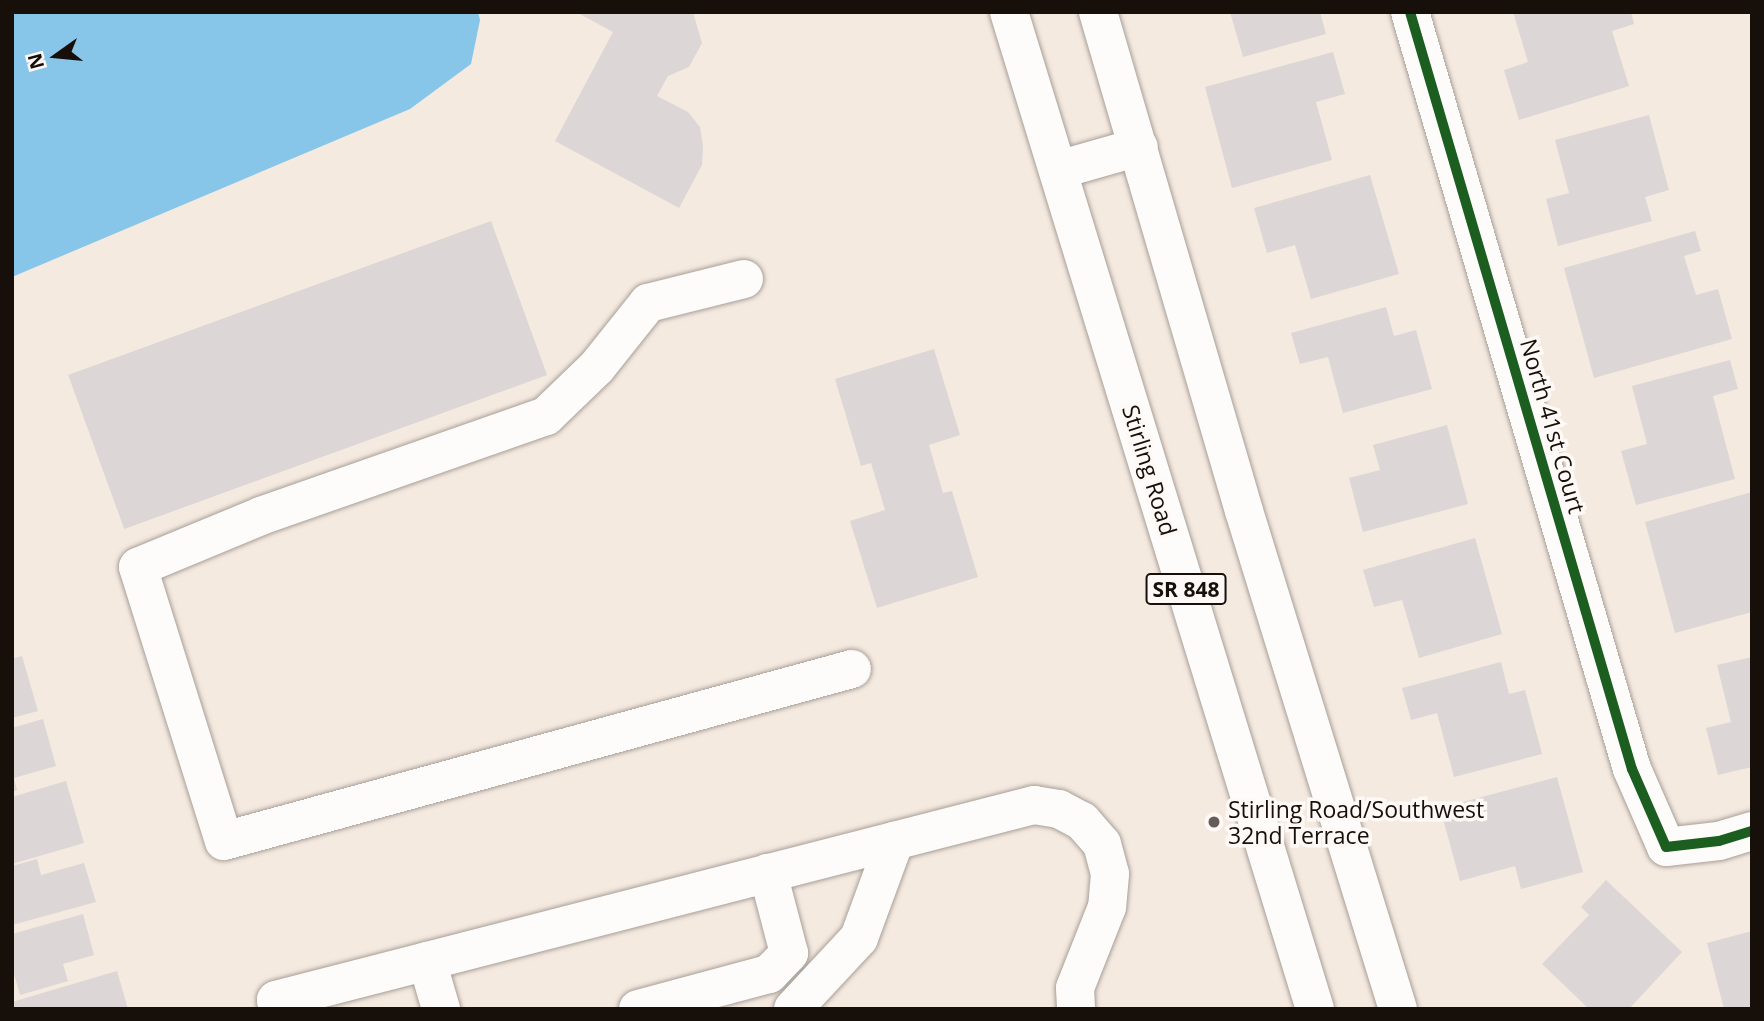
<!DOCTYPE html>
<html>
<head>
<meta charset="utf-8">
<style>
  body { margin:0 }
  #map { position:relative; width:1764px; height:1021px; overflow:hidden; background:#f5eae0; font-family:"Open Sans",sans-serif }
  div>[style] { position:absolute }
  .water>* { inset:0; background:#88c6e9 }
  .building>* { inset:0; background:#ddd6d6; transform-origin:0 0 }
  .roads { filter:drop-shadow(0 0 2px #a79f98) drop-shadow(0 0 2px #a79f98) }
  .minor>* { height:38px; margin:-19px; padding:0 19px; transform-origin:19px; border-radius:19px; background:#fefcfa }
  .major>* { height:38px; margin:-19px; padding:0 19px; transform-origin:19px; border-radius:19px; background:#fefcfa }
  .cycleway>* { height:10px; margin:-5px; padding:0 5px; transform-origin:5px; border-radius:5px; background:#1b5e20 }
  .dots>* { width:19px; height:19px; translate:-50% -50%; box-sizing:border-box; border:4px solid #fef9f6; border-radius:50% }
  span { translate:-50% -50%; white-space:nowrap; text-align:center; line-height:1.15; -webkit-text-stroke:7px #fef9f6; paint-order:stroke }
  .shield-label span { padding:2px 5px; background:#fef9f6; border:2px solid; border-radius:5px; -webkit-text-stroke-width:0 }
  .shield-label { font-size:21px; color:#17100a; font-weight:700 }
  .street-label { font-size:23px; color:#17100a }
  .poi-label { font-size:23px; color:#17100a }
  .left { translate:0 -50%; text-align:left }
  .frame { position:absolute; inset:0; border:14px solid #17100a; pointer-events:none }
  .north { position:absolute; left:21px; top:21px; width:70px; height:70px; -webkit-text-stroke:5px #fef9f6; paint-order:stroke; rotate:255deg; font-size:19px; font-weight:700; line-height:28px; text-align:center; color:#17100a }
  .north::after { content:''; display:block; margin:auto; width:24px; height:32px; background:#17100a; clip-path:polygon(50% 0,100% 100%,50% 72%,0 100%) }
</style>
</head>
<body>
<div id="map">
  <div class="water">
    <i style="clip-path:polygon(12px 12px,478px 12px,480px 20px,471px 64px,410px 109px,12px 277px)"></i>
  </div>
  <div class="building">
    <i style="clip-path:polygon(576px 12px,693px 12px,702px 43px,689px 67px,668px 76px,657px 96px,688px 112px,700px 127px,703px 146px,702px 165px,679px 208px,555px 141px,613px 32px)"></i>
    <i style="clip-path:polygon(1230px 12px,1320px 12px,1326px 34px,1243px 57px)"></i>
    <i style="clip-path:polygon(1513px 12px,1631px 12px,1634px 24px,1612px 31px,1629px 86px,1519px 120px,1504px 70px,1528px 62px)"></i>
    <i style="clip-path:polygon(1333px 52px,1345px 94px,1316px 102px,1332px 160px,1232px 188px,1205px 87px)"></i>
    <i style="clip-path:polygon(1649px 115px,1669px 190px,1645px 197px,1652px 221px,1558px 246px,1546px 199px,1569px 193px,1555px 140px)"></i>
    <i style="clip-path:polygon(1370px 175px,1399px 274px,1311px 299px,1295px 245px,1267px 253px,1254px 208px)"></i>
    <i style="left:491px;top:221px;width:164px;height:450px;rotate:70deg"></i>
    <i style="clip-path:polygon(1695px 231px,1701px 251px,1684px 256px,1696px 295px,1718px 289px,1732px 339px,1594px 378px,1564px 268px)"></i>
    <i style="clip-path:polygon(1386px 307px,1394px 336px,1416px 330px,1432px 389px,1343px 413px,1328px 357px,1300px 364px,1291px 333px)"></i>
    <i style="clip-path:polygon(934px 349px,960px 435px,929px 445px,943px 493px,952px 491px,978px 577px,877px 608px,850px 521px,885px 510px,871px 463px,861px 466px,835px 379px)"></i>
    <i style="clip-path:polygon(1730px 360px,1738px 389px,1713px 396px,1735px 479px,1636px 505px,1621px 451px,1647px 444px,1632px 386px)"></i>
    <i style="clip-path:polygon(1447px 425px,1468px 504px,1363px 532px,1349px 478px,1380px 470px,1373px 445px)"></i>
    <i style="clip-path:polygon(1752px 492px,1752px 612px,1675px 633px,1645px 522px)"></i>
    <i style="clip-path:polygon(1475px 538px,1502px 634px,1419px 658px,1402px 600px,1374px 607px,1363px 570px)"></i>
    <i style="clip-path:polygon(22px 656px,38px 711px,12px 718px,12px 659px)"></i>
    <i style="clip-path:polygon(1752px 657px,1752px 767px,1718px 775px,1706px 728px,1731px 722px,1717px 665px)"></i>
    <i style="clip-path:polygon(1501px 662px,1509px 694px,1525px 690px,1542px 754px,1454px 777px,1437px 713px,1411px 720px,1402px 688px)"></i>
    <i style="clip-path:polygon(43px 719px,56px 766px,14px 778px,17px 790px,12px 792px,12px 728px)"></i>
    <i style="clip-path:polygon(1557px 777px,1583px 872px,1521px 889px,1515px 866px,1460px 881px,1440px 808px)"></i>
    <i style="clip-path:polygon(66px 781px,84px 843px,12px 864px,12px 797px)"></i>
    <i style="clip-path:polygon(37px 859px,41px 875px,84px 863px,96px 902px,12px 925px,12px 866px)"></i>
    <i style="clip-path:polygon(1606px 880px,1682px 952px,1629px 1009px,1589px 1009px,1542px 964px,1589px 915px,1581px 907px)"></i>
    <i style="clip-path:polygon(83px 914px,94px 955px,63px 964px,68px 981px,20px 995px,12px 967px,12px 934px)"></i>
    <i style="clip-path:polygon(1752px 931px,1752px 1009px,1724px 1009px,1707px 943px)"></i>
    <i style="clip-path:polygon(117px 971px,128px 1009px,14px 1009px,12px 1002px)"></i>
  </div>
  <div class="roads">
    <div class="minor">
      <i style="left:1410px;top:12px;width:789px;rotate:73.66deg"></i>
      <i style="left:1632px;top:769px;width:85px;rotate:66.4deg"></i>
      <i style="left:1666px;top:847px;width:53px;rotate:-6.5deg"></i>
      <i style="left:1719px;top:841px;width:34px;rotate:-17deg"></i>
      <i style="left:744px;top:279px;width:99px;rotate:166deg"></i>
      <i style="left:648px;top:303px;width:82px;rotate:128.6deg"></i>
      <i style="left:597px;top:367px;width:71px;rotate:136.1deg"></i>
      <i style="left:546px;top:416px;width:302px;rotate:160.7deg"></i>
      <i style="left:261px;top:516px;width:133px;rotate:157.5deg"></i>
      <i style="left:138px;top:567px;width:287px;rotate:72.6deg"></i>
      <i style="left:224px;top:841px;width:651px;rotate:-15.32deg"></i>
      <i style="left:427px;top:961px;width:50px;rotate:73.7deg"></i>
      <i style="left:278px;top:1009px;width:9px;rotate:-103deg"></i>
      <i style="left:276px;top:1000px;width:783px;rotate:-14.43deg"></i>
      <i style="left:1034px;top:805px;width:25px;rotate:9deg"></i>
      <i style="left:1059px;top:809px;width:26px;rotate:28deg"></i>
      <i style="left:1082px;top:821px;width:30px;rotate:49deg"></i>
      <i style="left:1102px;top:844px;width:31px;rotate:75deg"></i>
      <i style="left:1110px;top:874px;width:33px;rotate:95deg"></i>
      <i style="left:1107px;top:907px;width:87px;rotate:111.6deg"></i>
      <i style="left:1075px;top:988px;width:21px;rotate:87deg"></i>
      <i style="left:638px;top:1009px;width:136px;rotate:-15deg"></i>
      <i style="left:769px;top:974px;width:29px;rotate:-46deg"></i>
      <i style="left:789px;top:953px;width:83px;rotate:-104.7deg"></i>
      <i style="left:793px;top:1009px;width:97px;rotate:-47.1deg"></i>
      <i style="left:859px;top:938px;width:104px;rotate:-69.8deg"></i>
    </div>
    <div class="major">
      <i style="left:1009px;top:12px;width:1043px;rotate:72.94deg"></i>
      <i style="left:1098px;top:12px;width:520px;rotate:73.69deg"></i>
      <i style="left:1244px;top:511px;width:521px;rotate:72.82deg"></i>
      <i style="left:1058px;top:170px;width:84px;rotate:-15.9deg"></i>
    </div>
  </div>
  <div class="cycleway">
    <i style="left:1410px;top:12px;width:789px;rotate:73.66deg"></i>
    <i style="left:1632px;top:769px;width:85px;rotate:66.4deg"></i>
    <i style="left:1666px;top:847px;width:53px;rotate:-6.5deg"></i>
    <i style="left:1719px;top:841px;width:34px;rotate:-17deg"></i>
  </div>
  <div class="dots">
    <i style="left:1214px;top:822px;background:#655c55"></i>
  </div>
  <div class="shield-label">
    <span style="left:1186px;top:589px">SR 848</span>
  </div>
  <div class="street-label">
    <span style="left:1553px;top:426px;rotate:74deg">North 41st Court</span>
    <span style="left:1150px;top:470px;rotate:73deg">Stirling Road</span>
  </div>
  <div class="poi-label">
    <span class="left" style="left:1228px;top:822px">Stirling Road/Southwest<br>32nd Terrace</span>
  </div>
  <div class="frame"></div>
  <div class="north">N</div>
</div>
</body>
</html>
